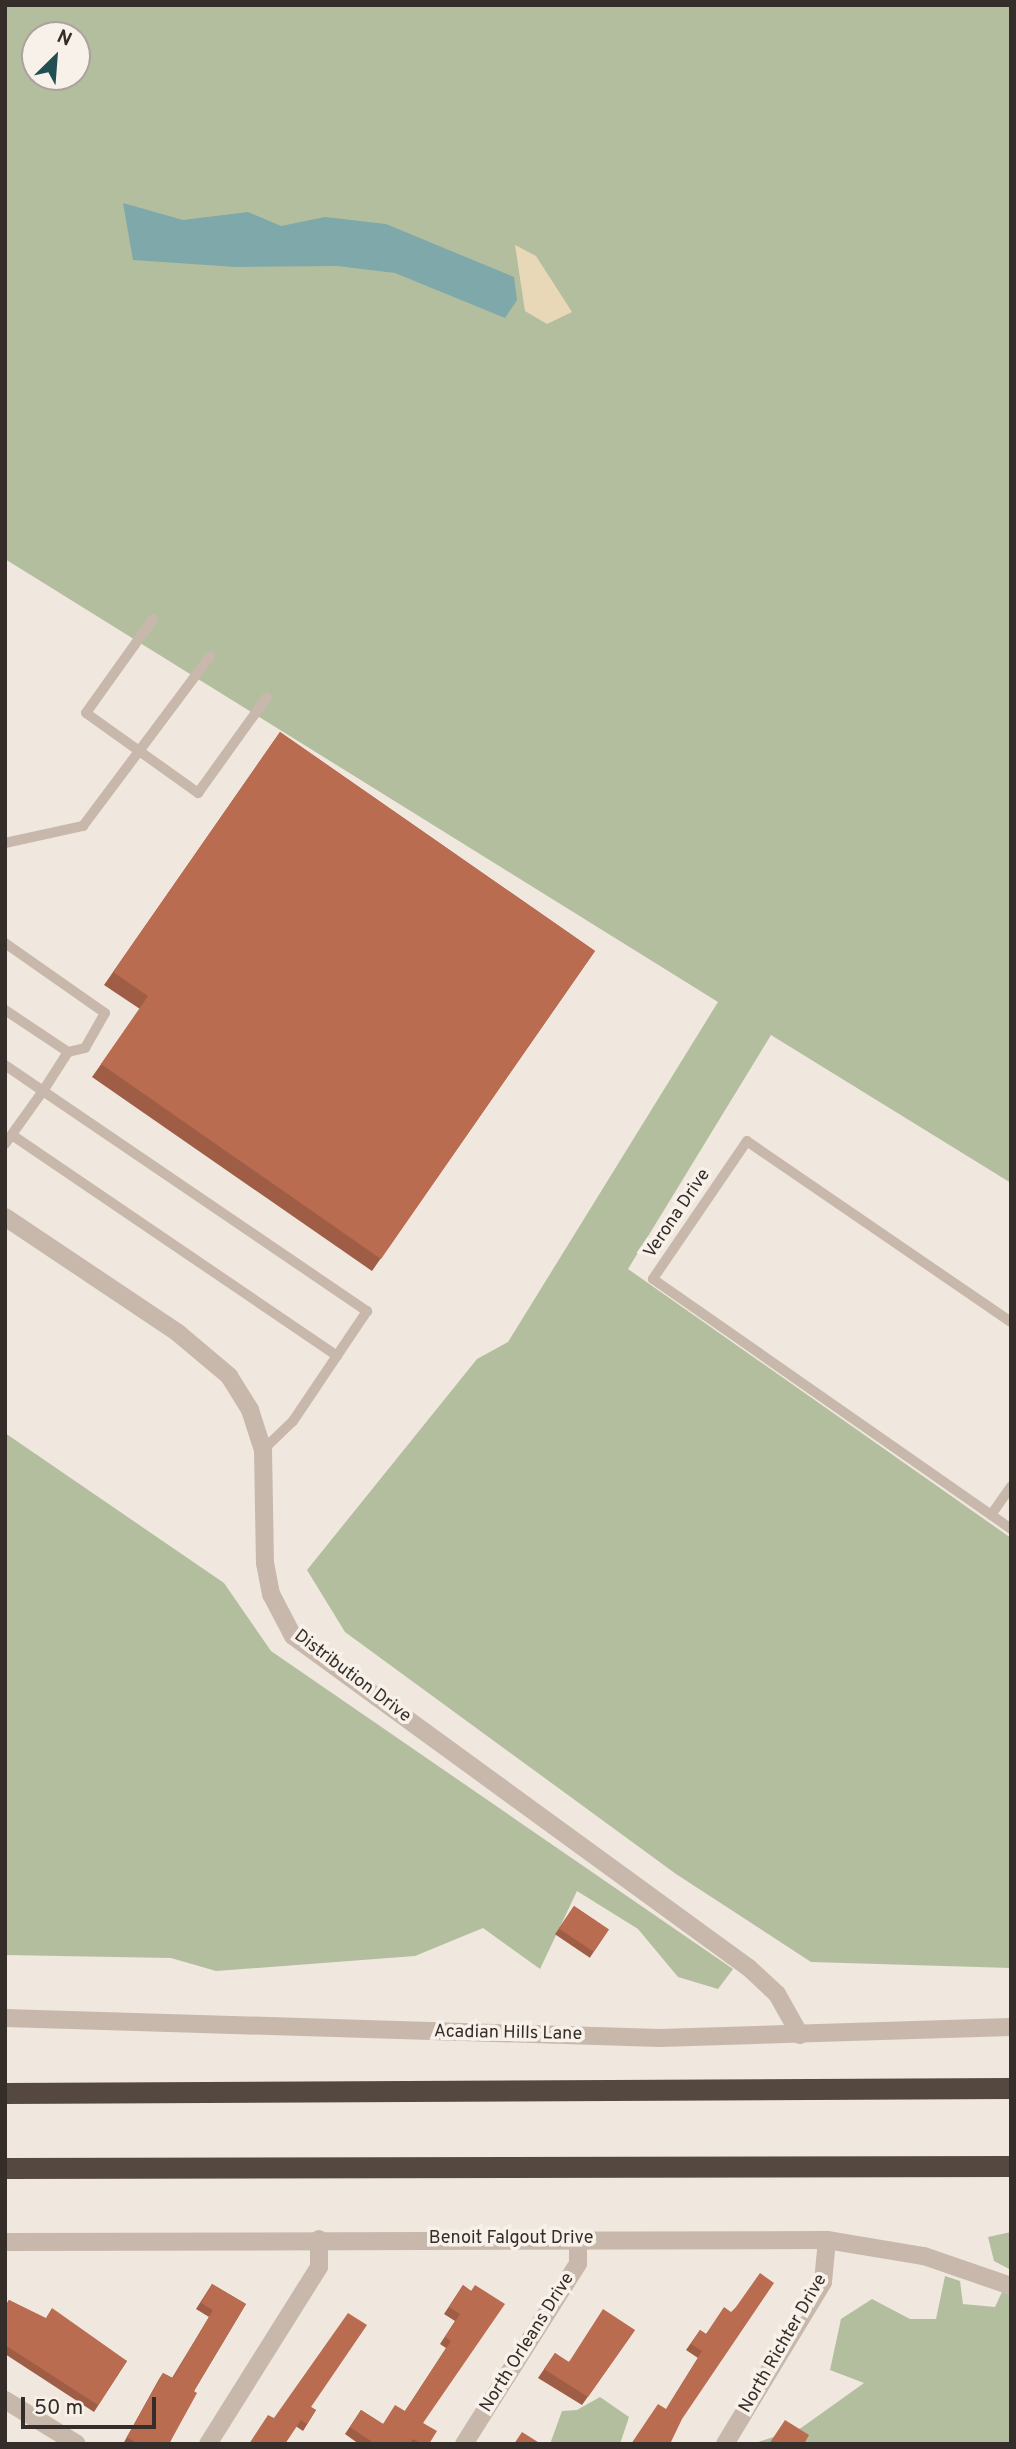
<!DOCTYPE html>
<html>
<head>
<meta charset="utf-8">
<style>
  body { margin:0 }
  #map { position:relative; width:1016px; height:2449px; overflow:hidden; background:#f0e7de; font-family:Overpass,sans-serif }
  div>[style] { position:absolute }
  .green>* { inset:0; background:#b3be9f }
  .sand>* { inset:0; background:#e8d8b7 }
  .water>* { inset:0; background:#7fa8aa }
  .service>* { height:10px; margin:-5px; padding:0 5px; transform-origin:5px; border-radius:5px; background:#c7b8ab }
  .minor>* { height:18px; margin:-9px; padding:0 9px; transform-origin:9px; border-radius:9px; background:#c7b8ab }
  .tertiary>* { height:18px; margin:-9px; padding:0 9px; transform-origin:9px; border-radius:9px; background:#c7b8ab }
  .motorway>* { height:21px; margin:-10.5px; padding:0 10.5px; transform-origin:10.5px; border-radius:10.5px; background:#554841 }
  .wall>* { inset:0; background:#a05d46; transform-origin:0 0 }
  .building>* { inset:0; background:#ba6c51; transform-origin:0 0 }
  span { translate:-50% -50%; white-space:nowrap; text-align:center; line-height:1.15; -webkit-text-stroke:7px #f8f1ea; paint-order:stroke }
  .street-label { font-size:18px; color:#352d29 }
  .frame { position:absolute; inset:0; border:7px solid #352d29; pointer-events:none }
  .north { position:absolute; left:21px; top:21px; width:70px; height:70px; box-sizing:border-box; background:#f8f1ea; border:2px solid #aaa39d; border-radius:50%; rotate:25deg; font-size:19px; font-weight:700; line-height:28px; text-align:center; color:#352d29 }
  .north::after { content:''; display:block; margin:auto; width:24px; height:32px; background:#234f53; clip-path:polygon(50% 0,100% 100%,50% 72%,0 100%) }
  .scale { position:absolute; left:21px; top:2397px; width:135px; height:32px; box-sizing:border-box; border:4px solid #352d29; border-top:0; padding-left:9px; font-size:21px; line-height:24px; white-space:nowrap; color:#352d29; -webkit-text-stroke:5px #f8f1ea; paint-order:stroke }
</style>
</head>
<body>
<div id="map">
  <div class="green">
    <i style="clip-path:polygon(evenodd,5px 5px,1011px 5px,1011px 1183px,771px 1035px,628px 1269px,1011px 1538px,1011px 1968px,811px 1962px,676px 1874px,345px 1632px,307px 1570px,477px 1359px,508px 1342px,718px 1002px,5px 559px,5px 5px,35px 35px,77px 35px,77px 77px,35px 77px,35px 35px)"></i>
    <i style="clip-path:polygon(5px 1433px,224px 1583px,271px 1651px,733px 1969px,718px 1989px,678px 1977px,638px 1929px,577px 1891px,540px 1969px,483px 1928px,415px 1956px,216px 1971px,171px 1958px,5px 1955px)"></i>
    <i style="clip-path:polygon(1011px 2232px,1011px 2270px,994px 2261px,988px 2237px)"></i>
    <i style="clip-path:polygon(945px 2276px,960px 2281px,963px 2304px,995px 2307px,1002px 2292px,1011px 2295px,1011px 2444px,752px 2444px,801px 2428px,864px 2383px,830px 2370px,841px 2319px,872px 2299px,910px 2319px,936px 2319px)"></i>
    <i style="clip-path:polygon(600px 2397px,629px 2417px,620px 2444px,550px 2444px,562px 2411px,577px 2410px)"></i>
  </div>
  <div class="sand">
    <i style="clip-path:polygon(515px 245px,536px 256px,572px 312px,547px 324px,525px 311px)"></i>
  </div>
  <div class="water">
    <i style="clip-path:polygon(123px 203px,183px 220px,248px 212px,281px 226px,325px 217px,386px 224px,514px 277px,517px 300px,505px 318px,395px 273px,337px 266px,236px 267px,133px 260px)"></i>
  </div>
  <div class="service">
    <i style="left:153px;top:619px;width:115px;rotate:125.5deg"></i>
    <i style="left:86px;top:713px;width:138px;rotate:35.5deg"></i>
    <i style="left:198px;top:793px;width:118px;rotate:-54.3deg"></i>
    <i style="left:5px;top:843px;width:80px;rotate:-12.3deg"></i>
    <i style="left:83px;top:826px;width:212px;rotate:-53.2deg"></i>
    <i style="left:5px;top:943px;width:122px;rotate:35deg"></i>
    <i style="left:105px;top:1013px;width:40px;rotate:119.7deg"></i>
    <i style="left:85px;top:1048px;width:17px;rotate:167deg"></i>
    <i style="left:68px;top:1052px;width:46px;rotate:122.7deg"></i>
    <i style="left:43px;top:1091px;width:46px;rotate:-145.6deg"></i>
    <i style="left:5px;top:1010px;width:76px;rotate:33.7deg"></i>
    <i style="left:12px;top:1135px;width:393px;rotate:34.2deg"></i>
    <i style="left:5px;top:1144px;width:65px;rotate:-54.4deg"></i>
    <i style="left:43px;top:1091px;width:392px;rotate:34.2deg"></i>
    <i style="left:367px;top:1311px;width:133px;rotate:123.9deg"></i>
    <i style="left:293px;top:1421px;width:42px;rotate:136deg"></i>
    <i style="left:1011px;top:1322px;width:320px;rotate:-145.6deg"></i>
    <i style="left:747px;top:1141px;width:167px;rotate:124.3deg"></i>
    <i style="left:653px;top:1279px;width:437px;rotate:34.9deg"></i>
    <i style="left:991px;top:1515px;width:35px;rotate:-55deg"></i>
  </div>
  <div class="minor">
    <i style="left:5px;top:1217px;width:208px;rotate:33.8deg"></i>
    <i style="left:178px;top:1333px;width:67px;rotate:40.1deg"></i>
    <i style="left:229px;top:1376px;width:40px;rotate:58deg"></i>
    <i style="left:250px;top:1410px;width:42px;rotate:72deg"></i>
    <i style="left:263px;top:1450px;width:113px;rotate:89deg"></i>
    <i style="left:265px;top:1563px;width:32px;rotate:79deg"></i>
    <i style="left:271px;top:1594px;width:47px;rotate:62.4deg"></i>
    <i style="left:293px;top:1636px;width:564px;rotate:36.06deg"></i>
    <i style="left:749px;top:1968px;width:38px;rotate:43deg"></i>
    <i style="left:777px;top:1994px;width:47px;rotate:60.7deg"></i>
    <i style="left:5px;top:2400px;width:84px;rotate:31.4deg"></i>
    <i style="left:208px;top:2444px;width:209px;rotate:-57.9deg"></i>
    <i style="left:319px;top:2267px;width:28px;rotate:-90deg"></i>
    <i style="left:464px;top:2444px;width:213px;rotate:-57.7deg"></i>
    <i style="left:578px;top:2264px;width:25px;rotate:-90deg"></i>
    <i style="left:725px;top:2444px;width:189px;rotate:-58.8deg"></i>
    <i style="left:823px;top:2282px;width:42px;rotate:-84.6deg"></i>
  </div>
  <div class="tertiary">
    <i style="left:5px;top:2018px;width:655px;rotate:1.75deg"></i>
    <i style="left:660px;top:2038px;width:351px;rotate:-1.8deg"></i>
    <i style="left:5px;top:2242px;width:822px;rotate:-0.14deg"></i>
    <i style="left:827px;top:2240px;width:98px;rotate:9.4deg"></i>
    <i style="left:924px;top:2256px;width:92px;rotate:19deg"></i>
  </div>
  <div class="motorway">
    <i style="left:5px;top:2093px;width:1006px;rotate:-0.28deg"></i>
    <i style="left:5px;top:2168px;width:1006px;rotate:-0.11deg"></i>
  </div>
  <div class="wall">
    <i style="clip-path:polygon(280px 732px,595px 951px,372px 1271px,92px 1077px,140px 1009px,104px 985px)"></i>
    <i style="left:574px;top:1906px;width:42px;height:34px;rotate:34deg"></i>
    <i style="clip-path:polygon(212px 2284px,246px 2304px,194px 2391px,169px 2444px,123px 2444px,159px 2379px,163px 2373px,172px 2378px,209px 2317px,196px 2309px)"></i>
    <i style="clip-path:polygon(463px 2285px,471px 2291px,423px 2423px,429px 2444px,359px 2444px,345px 2434px,361px 2410px,383px 2424px,405px 2411px,446px 2348px,440px 2344px,455px 2321px,444px 2314px)"></i>
    <i style="clip-path:polygon(9px 2300px,127px 2361px,94px 2412px,5px 2354px,5px 2306px)"></i>
    <i style="clip-path:polygon(731px 2312px,666px 2409px,698px 2358px,686px 2350px,700px 2330px,706px 2334px)"></i>
    <i style="clip-path:polygon(635px 2330px,582px 2405px,538px 2378px,555px 2353px,568px 2362px)"></i>
    <i style="clip-path:polygon(311px 2407px,316px 2410px,303px 2431px,297px 2427px,274px 2418px)"></i>
  </div>
  <div class="building">
    <i style="clip-path:polygon(280px 732px,595px 951px,381px 1259px,101px 1064px,148px 996px,113px 972px)"></i>
    <i style="left:574px;top:1906px;width:42px;height:27px;rotate:34deg"></i>
    <i style="clip-path:polygon(760px 2273px,774px 2283px,682px 2419px,670px 2444px,631px 2444px,658px 2404px,666px 2409px,702px 2351px,691px 2344px,700px 2330px,706px 2334px,724px 2307px,731px 2312px,736px 2307px)"></i>
    <i style="clip-path:polygon(212px 2284px,246px 2304px,194px 2391px,197px 2393px,169px 2444px,138px 2444px,127px 2437px,163px 2373px,173px 2378px,213px 2310px,201px 2303px)"></i>
    <i style="clip-path:polygon(463px 2285px,471px 2291px,475px 2285px,505px 2304px,423px 2423px,437px 2431px,429px 2444px,421px 2444px,413px 2439px,410px 2444px,369px 2444px,371px 2441px,350px 2427px,361px 2410px,383px 2424px,395px 2405px,405px 2411px,451px 2341px,445px 2337px,460px 2314px,449px 2307px)"></i>
    <i style="clip-path:polygon(9px 2300px,46px 2318px,52px 2308px,127px 2361px,98px 2405px,5px 2345px,5px 2308px)"></i>
    <i style="clip-path:polygon(603px 2309px,635px 2330px,588px 2397px,544px 2369px,555px 2353px,569px 2362px)"></i>
    <i style="clip-path:polygon(348px 2313px,367px 2325px,311px 2407px,316px 2410px,307px 2424px,301px 2420px,285px 2444px,249px 2444px,268px 2415px,274px 2418px)"></i>
    <i style="clip-path:polygon(785px 2420px,809px 2435px,804px 2444px,769px 2444px)"></i>
    <i style="clip-path:polygon(522px 2432px,541px 2444px,514px 2444px)"></i>
  </div>
  <div class="street-label">
    <span style="left:678px;top:1214px;rotate:-56deg">Verona Drive</span>
    <span style="left:352px;top:1677px;rotate:37deg">Distribution Drive</span>
    <span style="left:508px;top:2034px;rotate:1deg">Acadian Hills Lane</span>
    <span style="left:511px;top:2239px">Benoit Falgout Drive</span>
    <span style="left:528px;top:2343px;rotate:-58deg">North Orleans Drive</span>
    <span style="left:784px;top:2344px;rotate:-60deg">North Richter Drive</span>
  </div>
  <div class="frame"></div>
  <div class="north">N</div>
  <div class="scale">50 m</div>
</div>
</body>
</html>
